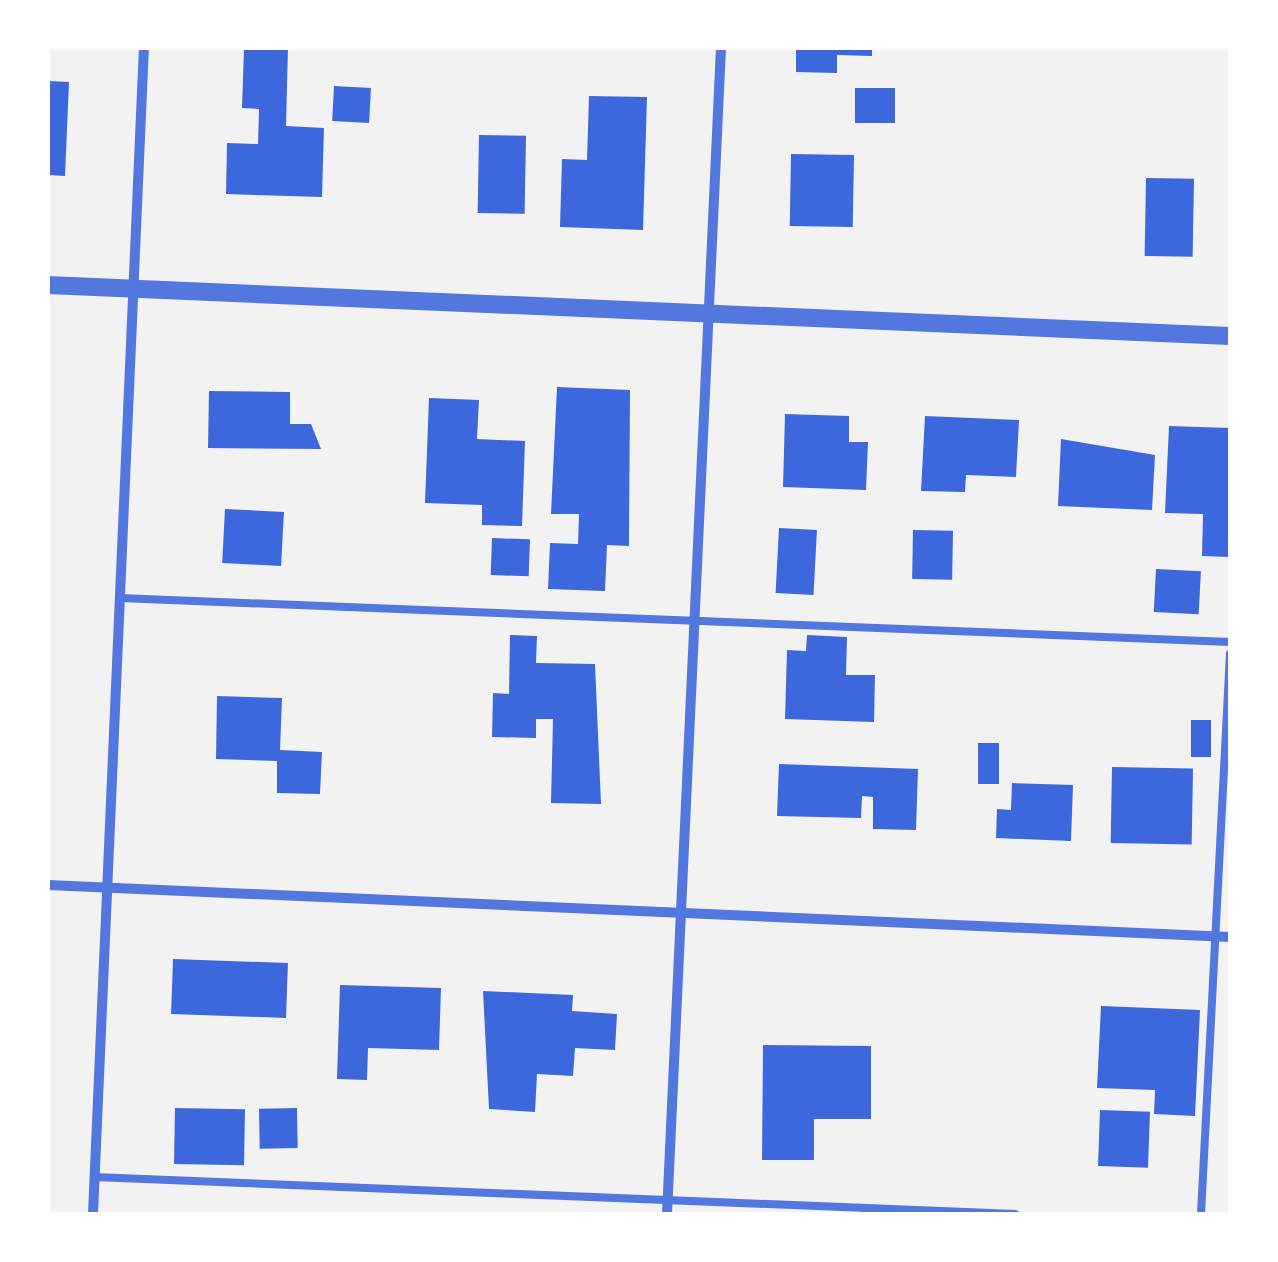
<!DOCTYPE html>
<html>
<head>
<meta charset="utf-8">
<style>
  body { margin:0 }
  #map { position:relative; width:1278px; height:1262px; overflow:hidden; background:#f2f2f2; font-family:"Golos Text",sans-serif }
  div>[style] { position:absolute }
  .building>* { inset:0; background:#3d67dc; transform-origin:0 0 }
  .service>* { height:8px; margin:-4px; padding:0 4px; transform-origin:4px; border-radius:4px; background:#5277de }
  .minor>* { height:10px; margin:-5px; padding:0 5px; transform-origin:5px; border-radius:5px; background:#5277de }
  .tertiary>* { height:18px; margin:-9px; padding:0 9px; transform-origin:9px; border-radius:9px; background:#5277de }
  span { translate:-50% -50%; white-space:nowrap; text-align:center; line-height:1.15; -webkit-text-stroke:9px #fff; paint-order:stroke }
  .frame { position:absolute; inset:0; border:50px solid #fff; pointer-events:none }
</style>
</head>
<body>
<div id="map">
  <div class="building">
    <i style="clip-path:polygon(244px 48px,288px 48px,286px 126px,324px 128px,322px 197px,226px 194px,227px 143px,258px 144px,259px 109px,242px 108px)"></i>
    <i style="clip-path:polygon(796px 48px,872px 48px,872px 56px,837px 55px,837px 73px,796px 72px)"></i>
    <i style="clip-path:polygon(48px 81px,69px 82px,65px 176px,48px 175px)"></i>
    <i style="left:334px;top:86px;width:37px;height:35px;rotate:3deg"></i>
    <i style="left:855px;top:88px;width:40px;height:35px"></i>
    <i style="clip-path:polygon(589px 96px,647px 97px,643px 230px,560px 227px,562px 159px,587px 160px)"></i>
    <i style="left:479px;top:135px;width:47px;height:78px;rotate:1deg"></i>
    <i style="left:791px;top:154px;width:63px;height:72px;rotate:1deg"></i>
    <i style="left:1146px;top:178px;width:48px;height:78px;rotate:1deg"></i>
    <i style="clip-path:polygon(557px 387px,630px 390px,629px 546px,607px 545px,605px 591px,548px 589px,550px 543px,578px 544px,579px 514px,551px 514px)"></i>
    <i style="clip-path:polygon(209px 391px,290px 392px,290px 424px,311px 424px,321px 449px,208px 448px)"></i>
    <i style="clip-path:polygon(429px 398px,479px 400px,477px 439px,525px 441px,522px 526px,482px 525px,482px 505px,425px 503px)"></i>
    <i style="clip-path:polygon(785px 414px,849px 416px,849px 442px,868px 442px,866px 490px,783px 487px)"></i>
    <i style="clip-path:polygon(925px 416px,1019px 420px,1016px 477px,966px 475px,965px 492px,921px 491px)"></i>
    <i style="clip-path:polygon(1169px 426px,1230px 428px,1230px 557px,1202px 556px,1203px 514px,1165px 513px)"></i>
    <i style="clip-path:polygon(1061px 439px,1155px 455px,1152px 510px,1058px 506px)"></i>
    <i style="left:225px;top:509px;width:59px;height:54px;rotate:3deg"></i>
    <i style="left:779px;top:528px;width:38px;height:65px;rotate:3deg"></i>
    <i style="left:913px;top:530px;width:40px;height:49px;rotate:1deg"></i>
    <i style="left:492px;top:538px;width:38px;height:37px;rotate:2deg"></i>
    <i style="left:1156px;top:569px;width:45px;height:43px;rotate:3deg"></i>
    <i style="clip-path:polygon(510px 635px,537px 636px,536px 663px,595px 664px,601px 804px,551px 803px,553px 719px,536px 719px,536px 738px,492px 737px,493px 693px,509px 694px)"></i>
    <i style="clip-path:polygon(807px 635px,847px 637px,846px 675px,875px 675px,874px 722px,785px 719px,787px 650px,806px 651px)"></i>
    <i style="clip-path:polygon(217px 696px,282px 698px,280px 750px,322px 752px,320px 794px,277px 793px,277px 761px,216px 759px)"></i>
    <i style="left:1191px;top:720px;width:20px;height:37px"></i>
    <i style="left:978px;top:743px;width:21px;height:41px"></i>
    <i style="clip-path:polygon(779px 764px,918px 769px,916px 830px,873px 829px,873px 797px,862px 796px,861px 818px,777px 816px)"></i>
    <i style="left:1112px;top:767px;width:81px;height:76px;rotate:1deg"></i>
    <i style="clip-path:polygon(1012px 783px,1073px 785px,1071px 841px,996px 838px,997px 809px,1011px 810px)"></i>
    <i style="left:173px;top:959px;width:115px;height:55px;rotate:2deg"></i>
    <i style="clip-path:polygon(340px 985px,441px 988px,439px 1050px,368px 1048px,367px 1080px,337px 1079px)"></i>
    <i style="clip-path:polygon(483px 991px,573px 995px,572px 1011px,617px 1014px,615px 1050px,575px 1048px,573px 1076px,537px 1074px,535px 1112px,489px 1109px)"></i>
    <i style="clip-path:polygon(1101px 1006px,1200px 1010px,1195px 1116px,1154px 1114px,1155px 1090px,1097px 1088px)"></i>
    <i style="clip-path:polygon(763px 1045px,871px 1046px,871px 1119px,814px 1119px,814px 1160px,762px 1160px)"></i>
    <i style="left:175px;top:1108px;width:70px;height:56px;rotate:1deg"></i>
    <i style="left:297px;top:1108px;width:40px;height:38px;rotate:89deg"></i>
    <i style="left:1100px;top:1110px;width:50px;height:56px;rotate:2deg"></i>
  </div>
  <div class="service">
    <i style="left:120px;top:598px;width:1111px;rotate:2.27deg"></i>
    <i style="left:94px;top:1177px;width:922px;rotate:2.3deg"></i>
    <i style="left:1201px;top:1214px;width:561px;rotate:-87.04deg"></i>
  </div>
  <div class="minor">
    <i style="left:48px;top:885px;width:1183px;rotate:2.52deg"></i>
    <i style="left:93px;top:1214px;width:1167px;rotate:-87.5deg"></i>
    <i style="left:667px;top:1214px;width:1167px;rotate:-87.35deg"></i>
  </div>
  <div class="tertiary">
    <i style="left:48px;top:285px;width:1183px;rotate:2.47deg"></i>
  </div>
  <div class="frame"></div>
</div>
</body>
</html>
